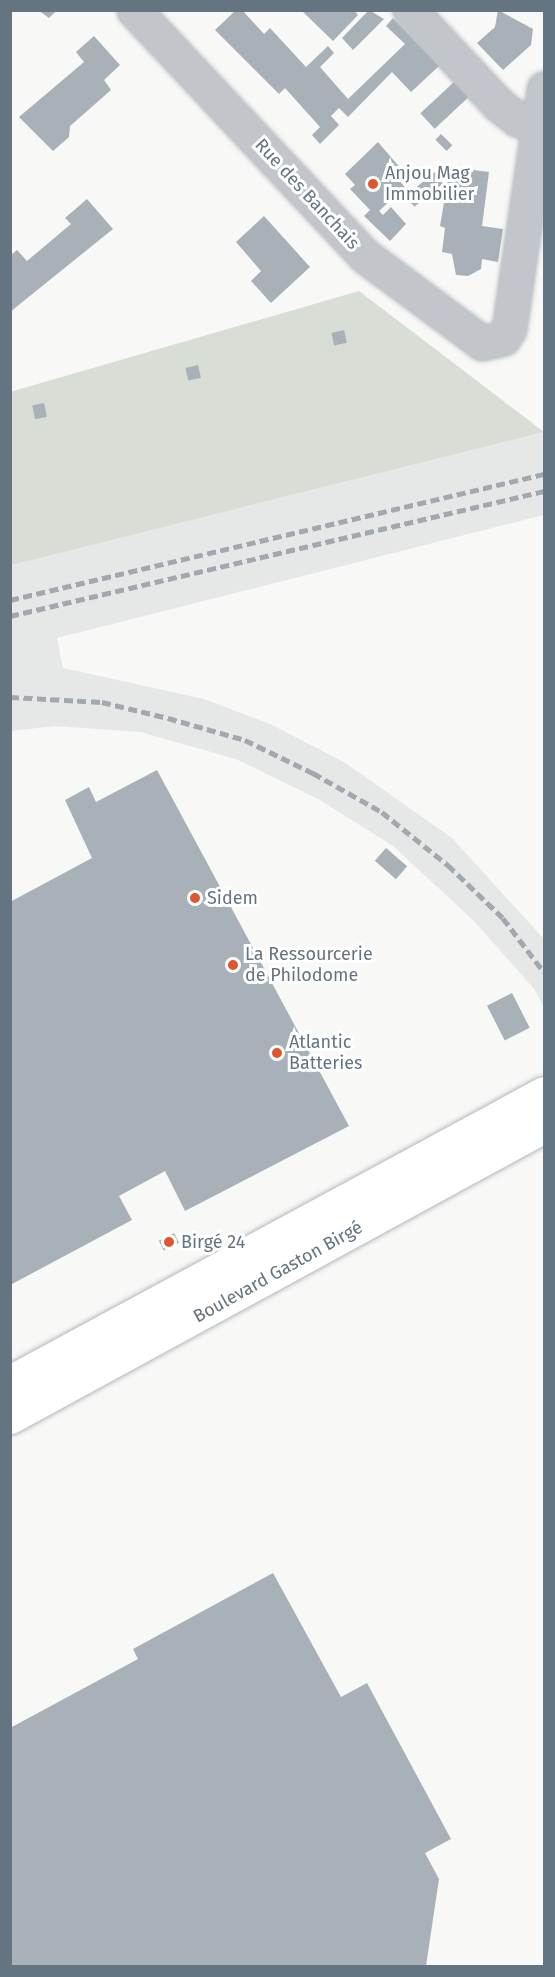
<!DOCTYPE html>
<html>
<head>
<meta charset="utf-8">
<style>
  body { margin:0 }
  #map { position:relative; width:555px; height:1977px; overflow:hidden; background:#f8f8f6; font-family:"Fira Sans",sans-serif }
  div>[style] { position:absolute }
  .built>* { inset:0; background:#e6e7e7 }
  .green>* { inset:0; background:#d8ddd5 }
  .building>* { inset:0; background:#a8b1b7; transform-origin:0 0 }
  .roads { filter:drop-shadow(0 0 2px #b3b8bc) drop-shadow(0 0 2px #b3b8bc) }
  .minor>* { height:33px; margin:-16.5px; padding:0 16.5px; transform-origin:16.5px; border-radius:16.5px; background:#c2c6ca }
  .major>* { height:33px; margin:-16.5px; padding:0 16.5px; transform-origin:16.5px; border-radius:16.5px; background:#fff }
  .rail>* { height:4.5px; margin-top:-2.25px; transform-origin:0; background:repeating-linear-gradient(90deg,#a1a8ae 0 9px,transparent 0 13.5px) }
  .dots>* { width:16px; height:16px; translate:-50% -50%; box-sizing:border-box; border:3px solid #fff; border-radius:50% }
  span { translate:-50% -50%; white-space:nowrap; text-align:center; line-height:1.15; -webkit-text-stroke:6px #fff; paint-order:stroke }
  .poi-label { font-size:18px; color:#647481 }
  .left { translate:0 -50%; text-align:left }
  .street-label { font-size:18px; color:#647481 }
  .frame { position:absolute; inset:0; border:12px solid #647481; pointer-events:none }
</style>
</head>
<body>
<div id="map">
  <div class="built">
    <i style="clip-path:polygon(544px 432px,544px 515px,57px 638px,63px 668px,204px 699px,270px 724px,344px 762px,452px 838px,544px 939px,544px 1008px,535px 990px,474px 921px,393px 846px,320px 800px,236px 759px,140px 732px,55px 726px,11px 731px,10px 565px)"></i>
  </div>
  <div class="green">
    <i style="clip-path:polygon(359px 291px,544px 432px,11px 565px,10px 392px)"></i>
  </div>
  <div class="building">
    <i style="clip-path:polygon(38px 10px,57px 10px,49px 18px)"></i>
    <i style="clip-path:polygon(236px 10px,242px 10px,264px 34px,270px 28px,306px 67px,328px 46px,334px 53px,320px 67px,348px 99px,405px 44px,386px 26px,393px 18px,439px 66px,411px 92px,392px 72px,348px 117px,339px 108px,331px 116px,339px 125px,320px 144px,312px 135px,320px 127px,285px 88px,279px 94px,215px 30px)"></i>
    <i style="clip-path:polygon(301px 10px,354px 10px,358px 15px,333px 41px)"></i>
    <i style="clip-path:polygon(369px 10px,384px 19px,353px 50px,342px 38px)"></i>
    <i style="clip-path:polygon(498px 10px,533px 29px,531px 45px,503px 70px,477px 43px,495px 27px)"></i>
    <i style="clip-path:polygon(94px 36px,120px 65px,104px 80px,111px 90px,70px 126px,69px 137px,53px 151px,19px 117px,84px 62px,76px 52px)"></i>
    <i style="left:454px;top:82px;width:21px;height:46px;rotate:47deg"></i>
    <i style="left:441px;top:134px;width:16px;height:8px;rotate:45deg"></i>
    <i style="clip-path:polygon(378px 142px,402px 170px,395px 176px,405px 187px,379px 211px,383px 215px,391px 207px,406px 224px,390px 241px,364px 216px,370px 210px,350px 189px,355px 185px,345px 174px)"></i>
    <i style="clip-path:polygon(450px 167px,489px 172px,482px 226px,503px 229px,498px 262px,482px 259px,481px 269px,468px 276px,456px 275px,452px 254px,442px 252px,445px 228px,440px 226px)"></i>
    <i style="left:435px;top:172px;width:14px;height:38px;rotate:51deg"></i>
    <i style="clip-path:polygon(87px 199px,113px 229px,10px 312px,10px 256px,17px 250px,27px 261px,71px 224px,65px 218px)"></i>
    <i style="clip-path:polygon(264px 216px,310px 267px,271px 303px,251px 281px,261px 271px,236px 242px)"></i>
    <i style="left:344px;top:330px;width:13px;height:13px;rotate:77deg"></i>
    <i style="left:198px;top:365px;width:13px;height:13px;rotate:77deg"></i>
    <i style="left:44px;top:403px;width:14px;height:12px;rotate:78deg"></i>
    <i style="clip-path:polygon(157px 770px,349px 1126px,185px 1211px,165px 1171px,119px 1196px,132px 1220px,12px 1284px,10px 902px,92px 858px,65px 800px,89px 787px,96px 802px)"></i>
    <i style="left:386px;top:848px;width:28px;height:17px;rotate:41deg"></i>
    <i style="left:512px;top:993px;width:39px;height:28px;rotate:63deg"></i>
    <i style="left:174px;top:1233px;width:11px;height:17px;rotate:63deg"></i>
    <i style="clip-path:polygon(273px 1573px,341px 1697px,367px 1683px,451px 1839px,425px 1853px,439px 1879px,426px 1966px,10px 1966px,10px 1728px,138px 1659px,133px 1649px)"></i>
  </div>
  <div class="roads">
    <div class="minor">
      <i style="left:134px;top:10px;width:337px;rotate:46.8deg"></i>
      <i style="left:365px;top:256px;width:146px;rotate:36.6deg"></i>
      <i style="left:482px;top:343px;width:22px;rotate:-13deg"></i>
      <i style="left:503px;top:338px;width:11px;rotate:-56deg"></i>
      <i style="left:509px;top:329px;width:243px;rotate:-81.7deg"></i>
      <i style="left:410px;top:10px;width:130px;rotate:46.9deg"></i>
      <i style="left:499px;top:105px;width:23px;rotate:38deg"></i>
      <i style="left:517px;top:119px;width:23px;rotate:20deg"></i>
    </div>
    <div class="major">
      <i style="left:10px;top:1382px;width:607px;rotate:-28.42deg"></i>
      <i style="left:10px;top:1417px;width:608px;rotate:-28.59deg"></i>
    </div>
  </div>
  <div class="rail">
    <i style="left:10px;top:600px;width:549px;rotate:-13.28deg"></i>
    <i style="left:10px;top:616px;width:548px;rotate:-13.17deg"></i>
    <i style="left:10px;top:697px;width:92px;rotate:3.1deg"></i>
    <i style="left:102px;top:702px;width:68px;rotate:13.6deg"></i>
    <i style="left:168px;top:718px;width:80px;rotate:15.9deg"></i>
    <i style="left:245px;top:740px;width:76px;rotate:25.9deg"></i>
    <i style="left:313px;top:773px;width:79px;rotate:29.5deg"></i>
    <i style="left:382px;top:812px;width:85px;rotate:38.8deg"></i>
    <i style="left:448px;top:865px;width:76px;rotate:43.9deg"></i>
    <i style="left:503px;top:918px;width:68px;rotate:52.8deg"></i>
  </div>
  <div class="dots">
    <i style="left:373px;top:184px;background:#e2552c"></i>
    <i style="left:195px;top:898px;background:#e2552c"></i>
    <i style="left:233px;top:965px;background:#e2552c"></i>
    <i style="left:277px;top:1053px;background:#e2552c"></i>
    <i style="left:169px;top:1242px;background:#e2552c"></i>
  </div>
  <div class="poi-label">
    <span class="left" style="left:385px;top:184px">Anjou Mag<br>Immobilier</span>
    <span class="left" style="left:207px;top:898px">Sidem</span>
    <span class="left" style="left:245px;top:965px">La Ressourcerie<br>de Philodome</span>
    <span class="left" style="left:289px;top:1053px">Atlantic<br>Batteries</span>
    <span class="left" style="left:181px;top:1242px">Birgé 24</span>
  </div>
  <div class="street-label">
    <span style="left:307px;top:194px;rotate:47deg">Rue des Banchais</span>
    <span style="left:278px;top:1272px;rotate:-29deg">Boulevard Gaston Birgé</span>
  </div>
  <div class="frame"></div>
</div>
</body>
</html>
